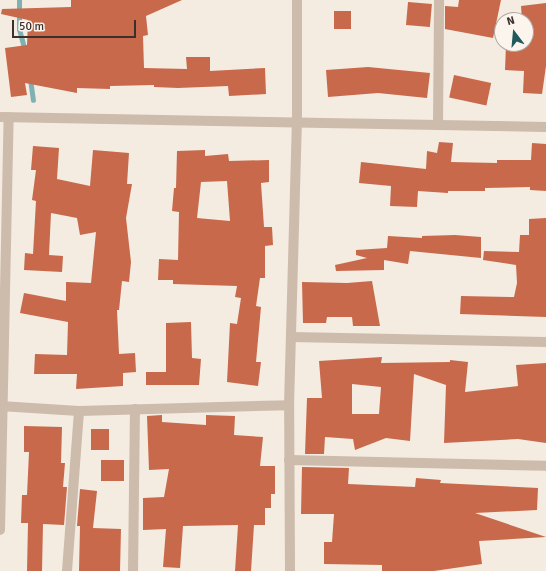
<!DOCTYPE html>
<html>
<head>
<meta charset="utf-8">
<style>
  body { margin:0 }
  #map { position:relative; width:546px; height:571px; overflow:hidden; background:#f4ebe1; font-family:Signika,sans-serif }
  div>[style] { position:absolute }
  .stream>* { height:5px; margin:-2.5px; padding:0 2.5px; transform-origin:2.5px; border-radius:2.5px; background:#7fb0b2 }
  .building>* { inset:0; background:#c8694b; transform-origin:0 0 }
  .street>* { height:10px; margin:-5px; padding:0 5px; transform-origin:5px; border-radius:5px; background:#cdbbac }
  span { translate:-50% -50%; white-space:nowrap; text-align:center; line-height:1.15; -webkit-text-stroke:3px #fbf5ee; paint-order:stroke }
  .north { position:absolute; left:494px; top:12px; width:40px; height:40px; box-sizing:border-box; background:#fbf5ee; border:1px solid #aea6a0; border-radius:50%; rotate:344deg; font-size:11px; font-weight:700; line-height:16px; text-align:center; color:#3b302b }
  .north::after { content:''; display:block; margin:auto; width:14px; height:18px; background:#1f5a5e; clip-path:polygon(50% 0,100% 100%,50% 72%,0 100%) }
  .scale { position:absolute; left:12px; top:20px; width:124px; height:18px; box-sizing:border-box; border:2px solid #3b302b; border-top:0; padding-left:5px; font-size:12px; line-height:14px; white-space:nowrap; color:#3b302b; -webkit-text-stroke:3px #fbf5ee; paint-order:stroke }
</style>
</head>
<body>
<div id="map">
  <div class="stream">
    <i style="left:19px;top:0;width:29px;rotate:90deg"></i>
    <i style="left:19px;top:29px;width:23px;rotate:75deg"></i>
    <i style="left:30px;top:79px;width:21px;rotate:82deg"></i>
  </div>
  <div class="building">
    <i style="clip-path:polygon(71px 0,182px 0,146px 16px,148px 35px,143px 36px,144px 68px,187px 69px,186px 57px,210px 57px,210px 71px,265px 68px,266px 94px,229px 96px,228px 86px,178px 88px,154px 87px,154px 85px,110px 86px,110px 89px,77px 88px,77px 93px,25px 83px,27px 95px,11px 97px,5px 48px,27px 45px,28px 20px,1px 14px,2px 9px,71px 7px)"></i>
    <i style="clip-path:polygon(459px 0,501px 0,493px 38px,445px 29px,445px 6px,458px 7px)"></i>
    <i style="left:408px;top:2px;width:24px;height:23px;rotate:5deg"></i>
    <i style="clip-path:polygon(546px 3px,546px 66px,542px 94px,523px 93px,524px 71px,505px 70px,506px 44px,526px 44px,526px 20px,522px 20px,521px 6px)"></i>
    <i style="left:334px;top:11px;width:17px;height:18px"></i>
    <i style="clip-path:polygon(368px 67px,430px 73px,427px 98px,378px 93px,328px 97px,326px 70px)"></i>
    <i style="left:454px;top:75px;width:38px;height:23px;rotate:12deg"></i>
    <i style="clip-path:polygon(439px 142px,453px 143px,451px 162px,497px 163px,497px 160px,531px 160px,532px 143px,546px 144px,546px 191px,530px 190px,530px 187px,485px 188px,485px 191px,448px 191px,448px 193px,418px 191px,417px 207px,390px 206px,391px 186px,359px 183px,361px 162px,426px 169px,427px 151px,437px 153px)"></i>
    <i style="clip-path:polygon(33px 146px,59px 148px,57px 179px,90px 186px,93px 150px,129px 153px,127px 184px,132px 184px,126px 218px,131px 262px,129px 282px,122px 281px,119px 310px,117px 310px,119px 354px,135px 353px,136px 372px,123px 373px,123px 386px,76px 389px,77px 374px,34px 374px,35px 354px,67px 355px,68px 322px,20px 313px,24px 293px,66px 301px,66px 282px,91px 283px,96px 232px,80px 235px,77px 218px,51px 213px,49px 255px,63px 256px,62px 272px,24px 270px,25px 253px,33px 254px,36px 201px,32px 200px,36px 170px,31px 170px)"></i>
    <i style="clip-path:polygon(evenodd,205px 150px,205px 156px,228px 154px,229px 161px,269px 160px,269px 182px,261px 183px,264px 227px,272px 227px,273px 245px,265px 246px,265px 278px,260px 278px,256px 306px,261px 307px,256px 362px,261px 362px,258px 386px,227px 382px,230px 323px,237px 324px,241px 298px,235px 297px,237px 286px,173px 284px,173px 280px,158px 280px,159px 259px,178px 260px,179px 212px,172px 211px,174px 188px,176px 188px,177px 151px,205px 150px,227px 181px,230px 221px,197px 218px,201px 182px,227px 181px)"></i>
    <i style="clip-path:polygon(546px 218px,546px 317px,460px 314px,461px 296px,514px 297px,517px 283px,516px 265px,483px 260px,484px 251px,519px 252px,520px 235px,529px 235px,529px 219px)"></i>
    <i style="clip-path:polygon(455px 235px,481px 237px,481px 258px,410px 251px,408px 264px,384px 260px,384px 270px,336px 271px,335px 265px,367px 258px,356px 255px,356px 250px,387px 248px,388px 236px,422px 238px,422px 236px)"></i>
    <i style="clip-path:polygon(372px 281px,380px 326px,353px 326px,352px 317px,327px 317px,326px 323px,303px 323px,302px 282px,347px 283px)"></i>
    <i style="clip-path:polygon(191px 322px,192px 358px,201px 359px,199px 385px,146px 385px,146px 372px,166px 372px,166px 323px)"></i>
    <i style="clip-path:polygon(evenodd,382px 357px,381px 363px,450px 362px,450px 360px,468px 362px,465px 392px,518px 386px,516px 365px,546px 363px,546px 443px,518px 439px,444px 443px,446px 385px,414px 374px,410px 441px,386px 438px,355px 450px,353px 439px,325px 437px,324px 454px,305px 454px,307px 398px,322px 398px,319px 361px,382px 357px,352px 384px,381px 387px,379px 414px,352px 414px,352px 384px)"></i>
    <i style="clip-path:polygon(162px 415px,162px 422px,206px 425px,206px 415px,235px 416px,234px 435px,263px 437px,260px 466px,275px 466px,275px 494px,271px 494px,271px 508px,265px 508px,265px 525px,254px 525px,251px 571px,235px 571px,238px 525px,183px 526px,180px 568px,163px 567px,166px 529px,143px 530px,143px 498px,164px 497px,169px 469px,149px 470px,147px 416px)"></i>
    <i style="clip-path:polygon(24px 426px,62px 427px,61px 463px,65px 463px,63px 487px,67px 487px,64px 525px,43px 524px,42px 571px,27px 571px,28px 523px,21px 523px,22px 495px,27px 495px,29px 452px,24px 452px)"></i>
    <i style="left:109px;top:429px;width:21px;height:18px;rotate:90deg"></i>
    <i style="left:101px;top:460px;width:23px;height:21px"></i>
    <i style="clip-path:polygon(302px 467px,349px 468px,348px 484px,415px 487px,416px 478px,441px 480px,440px 483px,538px 488px,537px 510px,475px 513px,546px 537px,479px 541px,482px 564px,434px 571px,382px 571px,382px 565px,324px 564px,324px 542px,332px 542px,334px 514px,301px 514px)"></i>
    <i style="clip-path:polygon(80px 489px,97px 491px,93px 528px,121px 529px,120px 571px,79px 571px,80px 526px,77px 526px)"></i>
  </div>
  <div class="street">
    <i style="left:0;top:117px;width:546px;rotate:1.05deg"></i>
    <i style="left:438px;top:125px;width:125px;rotate:-89.5deg"></i>
    <i style="left:291px;top:337px;width:255px;rotate:1.1deg"></i>
    <i style="left:0;top:406px;width:79px;rotate:3.6deg"></i>
    <i style="left:79px;top:411px;width:210px;rotate:-1.6deg"></i>
    <i style="left:289px;top:460px;width:257px;rotate:1.3deg"></i>
    <i style="left:0;top:530px;width:413px;rotate:-88.8deg"></i>
    <i style="left:67px;top:571px;width:160px;rotate:-85.7deg"></i>
    <i style="left:133px;top:571px;width:162px;rotate:-89.3deg"></i>
    <i style="left:290px;top:571px;width:166px;rotate:-90.3deg"></i>
    <i style="left:289px;top:405px;width:285px;rotate:-88.4deg"></i>
    <i style="left:297px;top:120px;width:120px;rotate:-90deg"></i>
  </div>
  <div class="north">N</div>
  <div class="scale">50 m</div>
</div>
</body>
</html>
